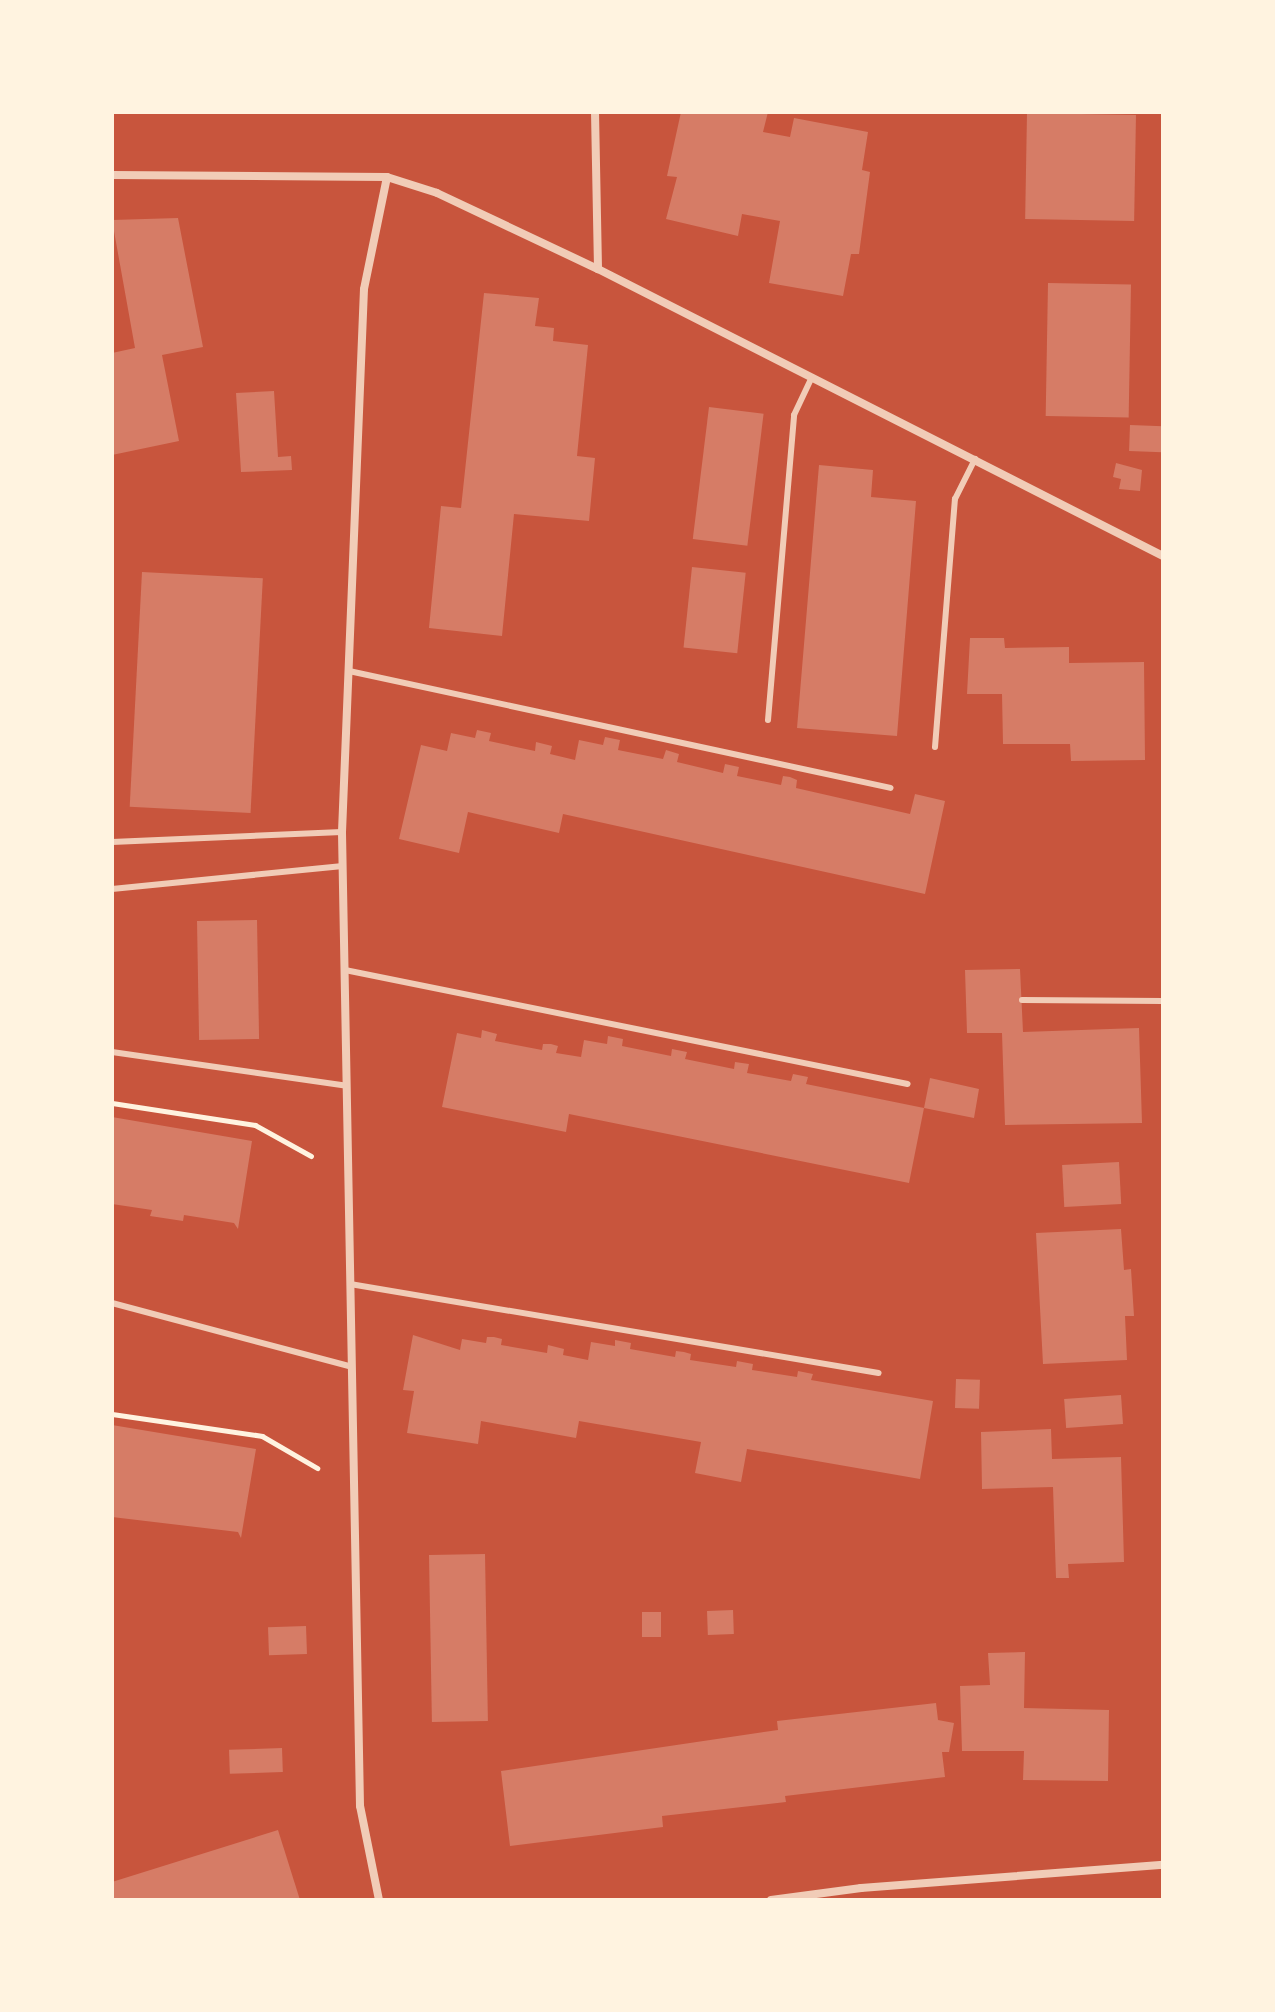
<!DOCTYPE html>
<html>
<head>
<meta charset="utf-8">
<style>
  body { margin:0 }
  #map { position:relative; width:1275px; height:2012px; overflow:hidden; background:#c8553d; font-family:Cabin,sans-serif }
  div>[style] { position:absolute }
  .building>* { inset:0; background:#d67c66; transform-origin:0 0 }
  .path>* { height:5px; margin:-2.5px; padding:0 2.5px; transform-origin:2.5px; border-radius:2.5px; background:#fff3e0 }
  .service>* { height:6px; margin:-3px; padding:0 3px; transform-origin:3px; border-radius:3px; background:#f1ccb7 }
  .minor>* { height:8px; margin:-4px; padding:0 4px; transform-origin:4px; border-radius:4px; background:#f1ccb7 }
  span { translate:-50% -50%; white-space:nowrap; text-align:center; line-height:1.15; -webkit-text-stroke:8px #fff3e0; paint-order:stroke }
  .frame { position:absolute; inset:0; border:114px solid #fff3e0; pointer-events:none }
</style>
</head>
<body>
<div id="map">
  <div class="building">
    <i style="clip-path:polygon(681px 112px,768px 112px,763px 132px,790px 137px,794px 118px,868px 132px,862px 170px,870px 172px,859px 254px,851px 254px,843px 296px,769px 283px,780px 221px,742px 214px,738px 236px,666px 219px,677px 177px,667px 176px)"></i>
    <i style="left:1027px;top:113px;width:109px;height:106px;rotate:1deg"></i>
    <i style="clip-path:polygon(178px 218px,203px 347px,162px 355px,179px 441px,112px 455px,112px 353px,135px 348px,112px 220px)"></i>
    <i style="left:1048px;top:283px;width:83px;height:133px;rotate:1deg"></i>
    <i style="clip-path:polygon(484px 293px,539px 298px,535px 326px,554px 328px,553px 341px,588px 345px,577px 456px,595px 458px,589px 521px,514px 514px,502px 636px,429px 628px,441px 506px,461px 508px)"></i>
    <i style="clip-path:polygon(274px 391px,278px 457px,291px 456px,292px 470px,241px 472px,236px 393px)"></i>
    <i style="left:709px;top:407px;width:55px;height:133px;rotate:7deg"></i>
    <i style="left:1130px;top:425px;width:33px;height:26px;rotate:2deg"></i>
    <i style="clip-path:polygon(1116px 463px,1142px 470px,1140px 491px,1119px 489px,1121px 479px,1113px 477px)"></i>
    <i style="clip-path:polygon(819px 465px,873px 470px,871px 497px,916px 501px,897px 736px,797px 728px)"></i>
    <i style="left:692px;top:567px;width:54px;height:81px;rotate:6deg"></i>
    <i style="left:142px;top:572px;width:121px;height:235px;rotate:3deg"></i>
    <i style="clip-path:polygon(970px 638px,1004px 638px,1005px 648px,1069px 647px,1069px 663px,1144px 662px,1145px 760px,1071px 761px,1070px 744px,1003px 744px,1002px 694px,967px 694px)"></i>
    <i style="clip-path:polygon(477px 730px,491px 733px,489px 741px,535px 751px,536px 742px,552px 746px,550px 754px,575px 760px,579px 740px,603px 745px,605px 737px,620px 740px,618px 750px,663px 759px,666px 750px,679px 754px,677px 762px,723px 773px,725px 764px,739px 767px,737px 776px,781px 785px,783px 776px,790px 777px,797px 780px,796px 788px,910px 814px,915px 794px,945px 801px,925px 894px,563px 814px,559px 833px,468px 812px,459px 853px,399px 839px,421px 745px,447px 751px,451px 733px,475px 738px)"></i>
    <i style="left:257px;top:920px;width:119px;height:60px;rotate:89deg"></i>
    <i style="clip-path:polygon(1020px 969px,1023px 1032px,1139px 1028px,1142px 1123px,1005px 1125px,1002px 1033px,967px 1033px,965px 970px)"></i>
    <i style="clip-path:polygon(482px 1030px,497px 1034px,495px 1041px,542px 1050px,543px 1044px,551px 1044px,558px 1046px,556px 1053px,581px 1057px,584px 1040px,607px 1044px,608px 1036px,623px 1039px,622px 1046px,671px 1056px,672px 1049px,687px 1052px,685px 1059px,734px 1069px,735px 1062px,749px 1064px,747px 1073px,791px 1081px,793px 1074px,808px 1077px,806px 1084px,924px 1108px,930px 1078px,979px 1089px,974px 1118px,924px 1108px,909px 1183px,569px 1114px,566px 1132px,442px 1107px,457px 1033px,481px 1038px)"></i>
    <i style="clip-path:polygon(112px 1117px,252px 1141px,238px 1229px,234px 1223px,184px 1215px,183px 1221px,150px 1216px,152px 1210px,112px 1204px)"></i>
    <i style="left:1119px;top:1162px;width:42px;height:57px;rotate:87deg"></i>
    <i style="clip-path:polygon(1121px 1229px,1124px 1270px,1131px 1269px,1134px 1316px,1125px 1316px,1127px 1360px,1043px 1364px,1036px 1233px)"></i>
    <i style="clip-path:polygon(413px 1335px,460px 1350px,462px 1339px,486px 1343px,487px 1337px,494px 1337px,502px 1339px,501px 1345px,547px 1353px,548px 1345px,564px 1349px,563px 1355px,588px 1360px,591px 1342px,615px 1346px,615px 1340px,631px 1343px,630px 1349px,675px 1357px,676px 1351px,684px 1352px,691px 1354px,690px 1360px,736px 1367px,737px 1361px,753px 1364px,752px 1370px,797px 1377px,798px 1371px,813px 1374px,811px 1380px,933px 1401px,920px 1479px,747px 1449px,741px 1482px,695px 1473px,701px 1442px,579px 1421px,576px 1438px,481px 1421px,478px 1444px,407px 1433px,414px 1391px,403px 1390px)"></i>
    <i style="left:956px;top:1379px;width:24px;height:29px;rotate:2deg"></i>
    <i style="left:1121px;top:1395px;width:29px;height:57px;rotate:86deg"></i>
    <i style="clip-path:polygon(112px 1425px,256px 1449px,241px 1538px,238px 1532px,112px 1517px)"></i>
    <i style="clip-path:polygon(1051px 1429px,1052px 1459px,1121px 1457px,1124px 1562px,1068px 1564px,1069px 1578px,1056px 1578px,1053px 1487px,982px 1489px,981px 1432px)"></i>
    <i style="left:485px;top:1554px;width:167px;height:56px;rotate:89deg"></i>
    <i style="left:733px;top:1610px;width:24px;height:26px;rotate:88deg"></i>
    <i style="left:642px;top:1612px;width:19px;height:25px"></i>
    <i style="left:306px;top:1626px;width:28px;height:38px;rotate:88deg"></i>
    <i style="clip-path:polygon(1025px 1652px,1024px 1708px,1109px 1710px,1108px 1781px,1023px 1780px,1024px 1751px,962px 1751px,960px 1686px,990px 1685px,988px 1653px)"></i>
    <i style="clip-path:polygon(936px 1703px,938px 1720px,954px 1723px,949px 1752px,942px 1752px,945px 1777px,785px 1796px,786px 1802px,662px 1816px,663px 1827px,510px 1846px,501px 1771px,778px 1730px,777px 1721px)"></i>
    <i style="left:282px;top:1748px;width:24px;height:53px;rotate:88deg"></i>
    <i style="clip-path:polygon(278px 1830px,300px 1900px,112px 1900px,112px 1882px)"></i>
  </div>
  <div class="path">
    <i style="left:112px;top:1103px;width:145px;rotate:8.7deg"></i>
    <i style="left:255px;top:1125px;width:64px;rotate:29deg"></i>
    <i style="left:112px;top:1414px;width:152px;rotate:8.3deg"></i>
    <i style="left:262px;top:1436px;width:64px;rotate:30.2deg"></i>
  </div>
  <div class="service">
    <i style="left:349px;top:671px;width:554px;rotate:12.18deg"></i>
    <i style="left:768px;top:720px;width:306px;rotate:-85.1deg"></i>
    <i style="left:794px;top:415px;width:42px;rotate:-64.7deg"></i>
    <i style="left:935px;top:747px;width:249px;rotate:-85.4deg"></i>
    <i style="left:955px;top:499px;width:45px;rotate:-63.4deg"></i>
    <i style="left:112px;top:842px;width:230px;rotate:-2.5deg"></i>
    <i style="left:112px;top:889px;width:232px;rotate:-5.7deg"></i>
    <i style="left:345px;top:970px;width:574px;rotate:11.45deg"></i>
    <i style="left:1022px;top:1000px;width:141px;rotate:0.4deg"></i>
    <i style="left:112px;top:1052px;width:237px;rotate:8.2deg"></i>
    <i style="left:350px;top:1284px;width:536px;rotate:9.55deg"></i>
    <i style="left:112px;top:1303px;width:248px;rotate:14.9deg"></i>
  </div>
  <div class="minor">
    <i style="left:595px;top:112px;width:157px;rotate:88.9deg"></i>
    <i style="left:112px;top:175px;width:275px;rotate:0.4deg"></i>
    <i style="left:387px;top:177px;width:52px;rotate:17.7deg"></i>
    <i style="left:437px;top:193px;width:178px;rotate:25.3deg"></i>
    <i style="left:598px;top:269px;width:634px;rotate:26.93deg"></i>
    <i style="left:379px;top:1900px;width:96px;rotate:-101.4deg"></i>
    <i style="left:360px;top:1806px;width:974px;rotate:-91.06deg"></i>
    <i style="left:342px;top:832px;width:543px;rotate:-87.68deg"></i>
    <i style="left:364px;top:289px;width:114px;rotate:-78.4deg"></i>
    <i style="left:771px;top:1900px;width:91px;rotate:-7.6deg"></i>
    <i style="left:861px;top:1888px;width:303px;rotate:-4.4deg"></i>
  </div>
  <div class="frame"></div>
</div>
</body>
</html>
